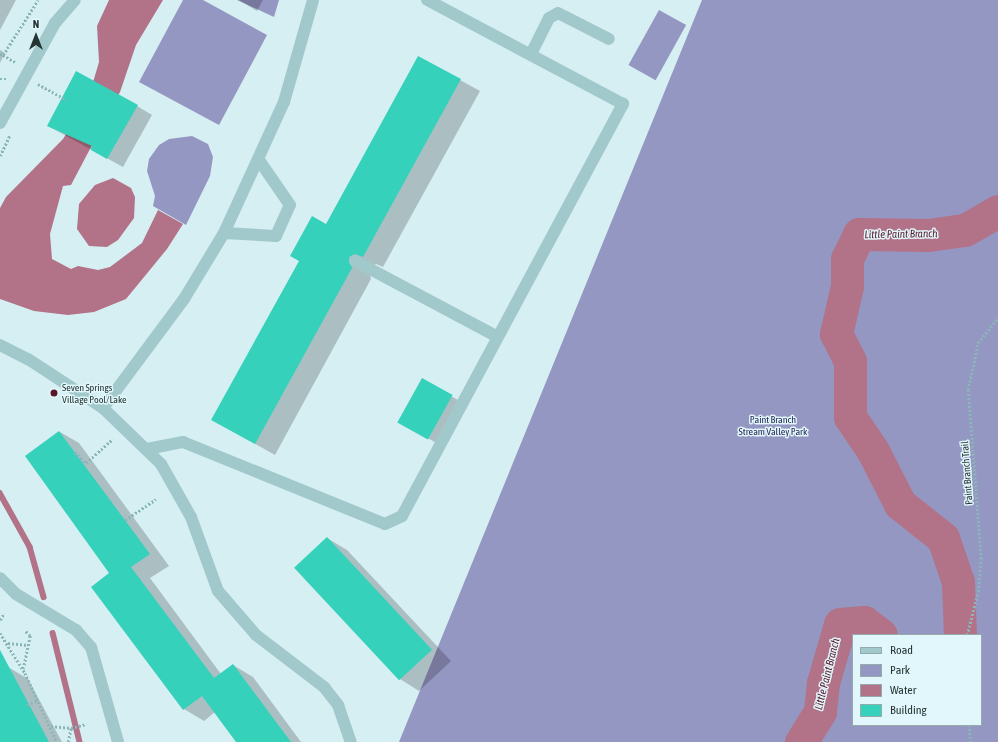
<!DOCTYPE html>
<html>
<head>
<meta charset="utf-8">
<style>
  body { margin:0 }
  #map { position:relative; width:998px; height:742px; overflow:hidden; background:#d6eff3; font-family:"Asap Condensed",sans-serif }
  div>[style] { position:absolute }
  .green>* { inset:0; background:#9597c3; transform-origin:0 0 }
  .water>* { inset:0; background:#b27288 }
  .shadow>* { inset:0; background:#0003; transform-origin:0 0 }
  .stream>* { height:5.5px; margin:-2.75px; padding:0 2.75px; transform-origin:2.75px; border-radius:2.75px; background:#b27288 }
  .river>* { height:33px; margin:-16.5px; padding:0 16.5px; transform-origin:16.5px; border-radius:16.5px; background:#b27288 }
  .building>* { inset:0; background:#35d1bb; transform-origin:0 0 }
  .path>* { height:2.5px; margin-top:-1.25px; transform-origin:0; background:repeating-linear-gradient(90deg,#8bb6b8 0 2px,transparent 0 4px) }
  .minor>* { height:12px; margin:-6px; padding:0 6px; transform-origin:6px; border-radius:6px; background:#a1c9cc }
  .dots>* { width:11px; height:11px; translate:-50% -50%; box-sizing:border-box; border:2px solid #e2f7fb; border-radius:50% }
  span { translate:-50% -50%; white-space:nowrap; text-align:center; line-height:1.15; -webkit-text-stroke:3px #e2f7fb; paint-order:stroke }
  .poi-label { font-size:10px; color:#253534 }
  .left { translate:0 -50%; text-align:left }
  .park-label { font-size:10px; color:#262756 }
  .street-label { font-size:10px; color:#253534 }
  .water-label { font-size:11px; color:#5a172c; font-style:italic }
  .legend { position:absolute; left:852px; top:634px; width:130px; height:92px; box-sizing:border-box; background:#e2f7fb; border:1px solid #96a9ab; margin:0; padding:5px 7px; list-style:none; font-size:12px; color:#253534 }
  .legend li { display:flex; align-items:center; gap:8px; height:20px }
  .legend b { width:20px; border:1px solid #96a9ab }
  .north { position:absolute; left:16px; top:16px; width:40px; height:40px; -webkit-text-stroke:3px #e2f7fb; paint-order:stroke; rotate:0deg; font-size:11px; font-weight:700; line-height:16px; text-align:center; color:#253534 }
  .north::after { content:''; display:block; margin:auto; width:14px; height:18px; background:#253534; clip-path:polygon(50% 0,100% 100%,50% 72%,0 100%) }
</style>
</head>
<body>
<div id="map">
  <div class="green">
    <i style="clip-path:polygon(183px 0,203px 0,267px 35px,219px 125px,139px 82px)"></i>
    <i style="clip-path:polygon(237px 0,279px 0,274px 17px)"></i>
    <i style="clip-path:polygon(evenodd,702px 0,998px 0,998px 742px,399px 742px,702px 0,853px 635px,981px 635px,981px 725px,853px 725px,853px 635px)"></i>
    <i style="left:659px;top:10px;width:31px;height:63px;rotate:29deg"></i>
    <i style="clip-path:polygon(192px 136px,208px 144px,213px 157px,210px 176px,186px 225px,153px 206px,155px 196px,147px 171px,149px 159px,159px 145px,169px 139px)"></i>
  </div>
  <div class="water">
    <i style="clip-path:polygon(109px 0,163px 0,136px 45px,120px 92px,71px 185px,63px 186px,50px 234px,52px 259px,71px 269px,78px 266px,98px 270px,110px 267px,142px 243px,158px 210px,183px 224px,167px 249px,126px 299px,94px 312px,68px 315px,34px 311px,0 299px,0 208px,6px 197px,63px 139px,75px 120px,94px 79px,99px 62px,97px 26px)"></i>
    <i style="clip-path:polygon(113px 178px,131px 188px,135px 197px,134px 218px,118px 240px,107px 247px,89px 246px,77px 229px,79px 204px,95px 185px)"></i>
  </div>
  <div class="shadow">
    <i style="clip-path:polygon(0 0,16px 0,0 30px)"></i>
    <i style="clip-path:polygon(239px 0,263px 0,257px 11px)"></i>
    <i style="clip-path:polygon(0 50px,5px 53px,0 63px)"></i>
    <i style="clip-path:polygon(460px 80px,480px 91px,383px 267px,376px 264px,368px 269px,371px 279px,275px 455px,232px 431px,327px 225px)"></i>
    <i style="clip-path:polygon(137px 106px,152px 115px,123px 167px,48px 126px)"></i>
    <i style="left:422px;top:380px;width:52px;height:48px;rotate:29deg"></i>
    <i style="clip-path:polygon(60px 432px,79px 443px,169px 566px,150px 578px,221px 674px,233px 665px,253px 677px,301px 742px,237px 742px,215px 712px,204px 721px,184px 709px,111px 573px)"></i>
    <i style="clip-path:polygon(327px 538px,347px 550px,451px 661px,419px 691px,400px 679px)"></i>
    <i style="clip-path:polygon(8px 667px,28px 679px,62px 742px,0 742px,0 672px)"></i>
  </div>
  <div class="stream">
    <i style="left:0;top:493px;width:62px;rotate:60.9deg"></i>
    <i style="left:30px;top:547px;width:52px;rotate:74.4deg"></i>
    <i style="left:53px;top:633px;width:112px;rotate:76.1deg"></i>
  </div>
  <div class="river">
    <i style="left:960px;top:635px;width:53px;rotate:-92.2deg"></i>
    <i style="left:958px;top:582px;width:46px;rotate:-108.8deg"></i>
    <i style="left:943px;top:538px;width:55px;rotate:-141.7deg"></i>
    <i style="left:900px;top:504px;width:59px;rotate:-117deg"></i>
    <i style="left:873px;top:451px;width:41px;rotate:-124.1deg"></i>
    <i style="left:850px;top:417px;width:56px;rotate:-90deg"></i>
    <i style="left:850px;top:361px;width:30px;rotate:-117deg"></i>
    <i style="left:836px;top:334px;width:49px;rotate:-77.1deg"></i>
    <i style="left:847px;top:286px;width:27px;rotate:-90deg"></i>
    <i style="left:847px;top:259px;width:28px;rotate:-64deg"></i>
    <i style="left:859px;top:234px;width:69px;rotate:0.8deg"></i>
    <i style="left:928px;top:235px;width:37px;rotate:-8deg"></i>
    <i style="left:965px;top:230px;width:38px;rotate:-30deg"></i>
    <i style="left:801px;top:742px;width:36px;rotate:-58deg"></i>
    <i style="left:820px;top:711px;width:28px;rotate:-84deg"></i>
    <i style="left:823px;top:683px;width:61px;rotate:-73.9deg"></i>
    <i style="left:840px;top:624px;width:24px;rotate:-5deg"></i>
    <i style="left:864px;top:622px;width:21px;rotate:37deg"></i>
  </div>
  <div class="building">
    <i style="clip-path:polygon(418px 56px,461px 79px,363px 257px,355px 254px,349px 257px,352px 268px,255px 444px,211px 420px,299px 261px,290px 256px,312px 216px,326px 224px)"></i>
    <i style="clip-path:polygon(76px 71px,138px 105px,107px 159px,91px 150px,92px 146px,47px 126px)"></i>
    <i style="left:422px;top:378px;width:35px;height:51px;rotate:29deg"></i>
    <i style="clip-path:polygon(59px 431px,150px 554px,131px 567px,214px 678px,233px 664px,291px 742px,236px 742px,202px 696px,183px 710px,91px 587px,109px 573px,25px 456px)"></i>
    <i style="left:327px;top:537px;width:154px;height:45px;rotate:47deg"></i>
    <i style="clip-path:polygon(0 650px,49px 742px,0 742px)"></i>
  </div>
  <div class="path">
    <i style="left:0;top:54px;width:3px;rotate:18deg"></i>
    <i style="left:3px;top:55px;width:65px;rotate:-57.5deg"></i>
    <i style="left:3px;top:55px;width:14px;rotate:30deg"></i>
    <i style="left:0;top:79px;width:6px"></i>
    <i style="left:38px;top:84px;width:33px;rotate:29deg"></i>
    <i style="left:0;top:156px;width:23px;rotate:-65deg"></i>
    <i style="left:75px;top:452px;width:16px;rotate:45deg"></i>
    <i style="left:86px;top:463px;width:36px;rotate:-42deg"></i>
    <i style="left:125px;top:520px;width:37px;rotate:-34deg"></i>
    <i style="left:0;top:620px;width:8px;rotate:-60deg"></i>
    <i style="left:0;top:633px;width:47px;rotate:58deg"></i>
    <i style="left:25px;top:673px;width:76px;rotate:65.1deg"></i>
    <i style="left:967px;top:635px;width:44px;rotate:-75.7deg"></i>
    <i style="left:978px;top:592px;width:33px;rotate:-85deg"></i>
    <i style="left:981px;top:559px;width:169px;rotate:-94.4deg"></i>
    <i style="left:968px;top:390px;width:48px;rotate:-78deg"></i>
    <i style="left:978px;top:343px;width:33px;rotate:-52deg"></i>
    <i style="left:8px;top:643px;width:20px;rotate:6deg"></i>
    <i style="left:23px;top:669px;width:34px;rotate:-78deg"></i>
    <i style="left:30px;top:636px;width:8px;rotate:-135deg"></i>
    <i style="left:27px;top:705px;width:12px;rotate:-24deg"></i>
    <i style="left:969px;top:725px;width:17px;rotate:83deg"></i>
    <i style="left:51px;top:726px;width:20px;rotate:6deg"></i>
    <i style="left:71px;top:728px;width:16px;rotate:-15deg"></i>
    <i style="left:68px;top:742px;width:14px;rotate:-78deg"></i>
  </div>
  <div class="minor">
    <i style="left:531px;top:54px;width:40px;rotate:-63.4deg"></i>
    <i style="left:549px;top:18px;width:10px;rotate:-29deg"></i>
    <i style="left:558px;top:13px;width:57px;rotate:27deg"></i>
    <i style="left:0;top:123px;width:114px;rotate:-61.2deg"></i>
    <i style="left:55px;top:23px;width:30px;rotate:-49deg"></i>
    <i style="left:224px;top:233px;width:52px;rotate:3.3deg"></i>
    <i style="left:276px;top:236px;width:34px;rotate:-66deg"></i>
    <i style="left:290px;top:205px;width:55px;rotate:-124.6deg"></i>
    <i style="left:355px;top:261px;width:160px;rotate:28deg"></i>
    <i style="left:0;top:345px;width:31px;rotate:27deg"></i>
    <i style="left:28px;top:359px;width:90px;rotate:33.2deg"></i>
    <i style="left:103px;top:408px;width:81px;rotate:44deg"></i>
    <i style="left:161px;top:464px;width:61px;rotate:60.5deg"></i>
    <i style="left:191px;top:517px;width:79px;rotate:70deg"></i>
    <i style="left:218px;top:591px;width:58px;rotate:49.2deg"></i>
    <i style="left:256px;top:635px;width:86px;rotate:37.4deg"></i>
    <i style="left:324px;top:687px;width:23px;rotate:52deg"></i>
    <i style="left:338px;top:705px;width:39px;rotate:71deg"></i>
    <i style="left:103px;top:408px;width:136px;rotate:-53.4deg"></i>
    <i style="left:184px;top:299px;width:77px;rotate:-58.8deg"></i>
    <i style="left:224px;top:233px;width:144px;rotate:-65.4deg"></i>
    <i style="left:284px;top:102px;width:106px;rotate:-74.1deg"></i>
    <i style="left:147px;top:449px;width:37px;rotate:-11deg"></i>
    <i style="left:183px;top:442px;width:218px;rotate:22.1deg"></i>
    <i style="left:385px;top:524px;width:19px;rotate:-25deg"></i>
    <i style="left:402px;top:516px;width:468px;rotate:-61.8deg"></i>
    <i style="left:623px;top:104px;width:222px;rotate:-152deg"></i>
    <i style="left:0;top:578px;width:23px;rotate:45deg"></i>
    <i style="left:16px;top:594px;width:70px;rotate:31deg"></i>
    <i style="left:76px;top:630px;width:23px;rotate:49deg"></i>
    <i style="left:91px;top:647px;width:99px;rotate:74.1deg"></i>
  </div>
  <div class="dots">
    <i style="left:54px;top:393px;background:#5a172c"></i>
  </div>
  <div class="poi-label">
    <span class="left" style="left:62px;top:393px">Seven Springs<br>Village Pool/Lake</span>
  </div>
  <div class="park-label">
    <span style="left:773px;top:425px">Paint Branch<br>Stream Valley Park</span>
  </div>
  <div class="street-label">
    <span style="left:967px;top:473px;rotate:-94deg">Paint Branch Trail</span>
  </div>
  <div class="water-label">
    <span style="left:901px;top:234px;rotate:-1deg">Little Paint Branch</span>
    <span style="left:827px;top:674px;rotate:-76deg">Little Paint Branch</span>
  </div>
  <ul class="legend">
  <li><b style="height:5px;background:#a1c9cc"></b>Road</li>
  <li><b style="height:11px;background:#9597c3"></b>Park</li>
  <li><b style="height:11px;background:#b27288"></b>Water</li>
  <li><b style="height:11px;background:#35d1bb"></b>Building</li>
  </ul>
  <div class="north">N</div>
</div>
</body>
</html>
